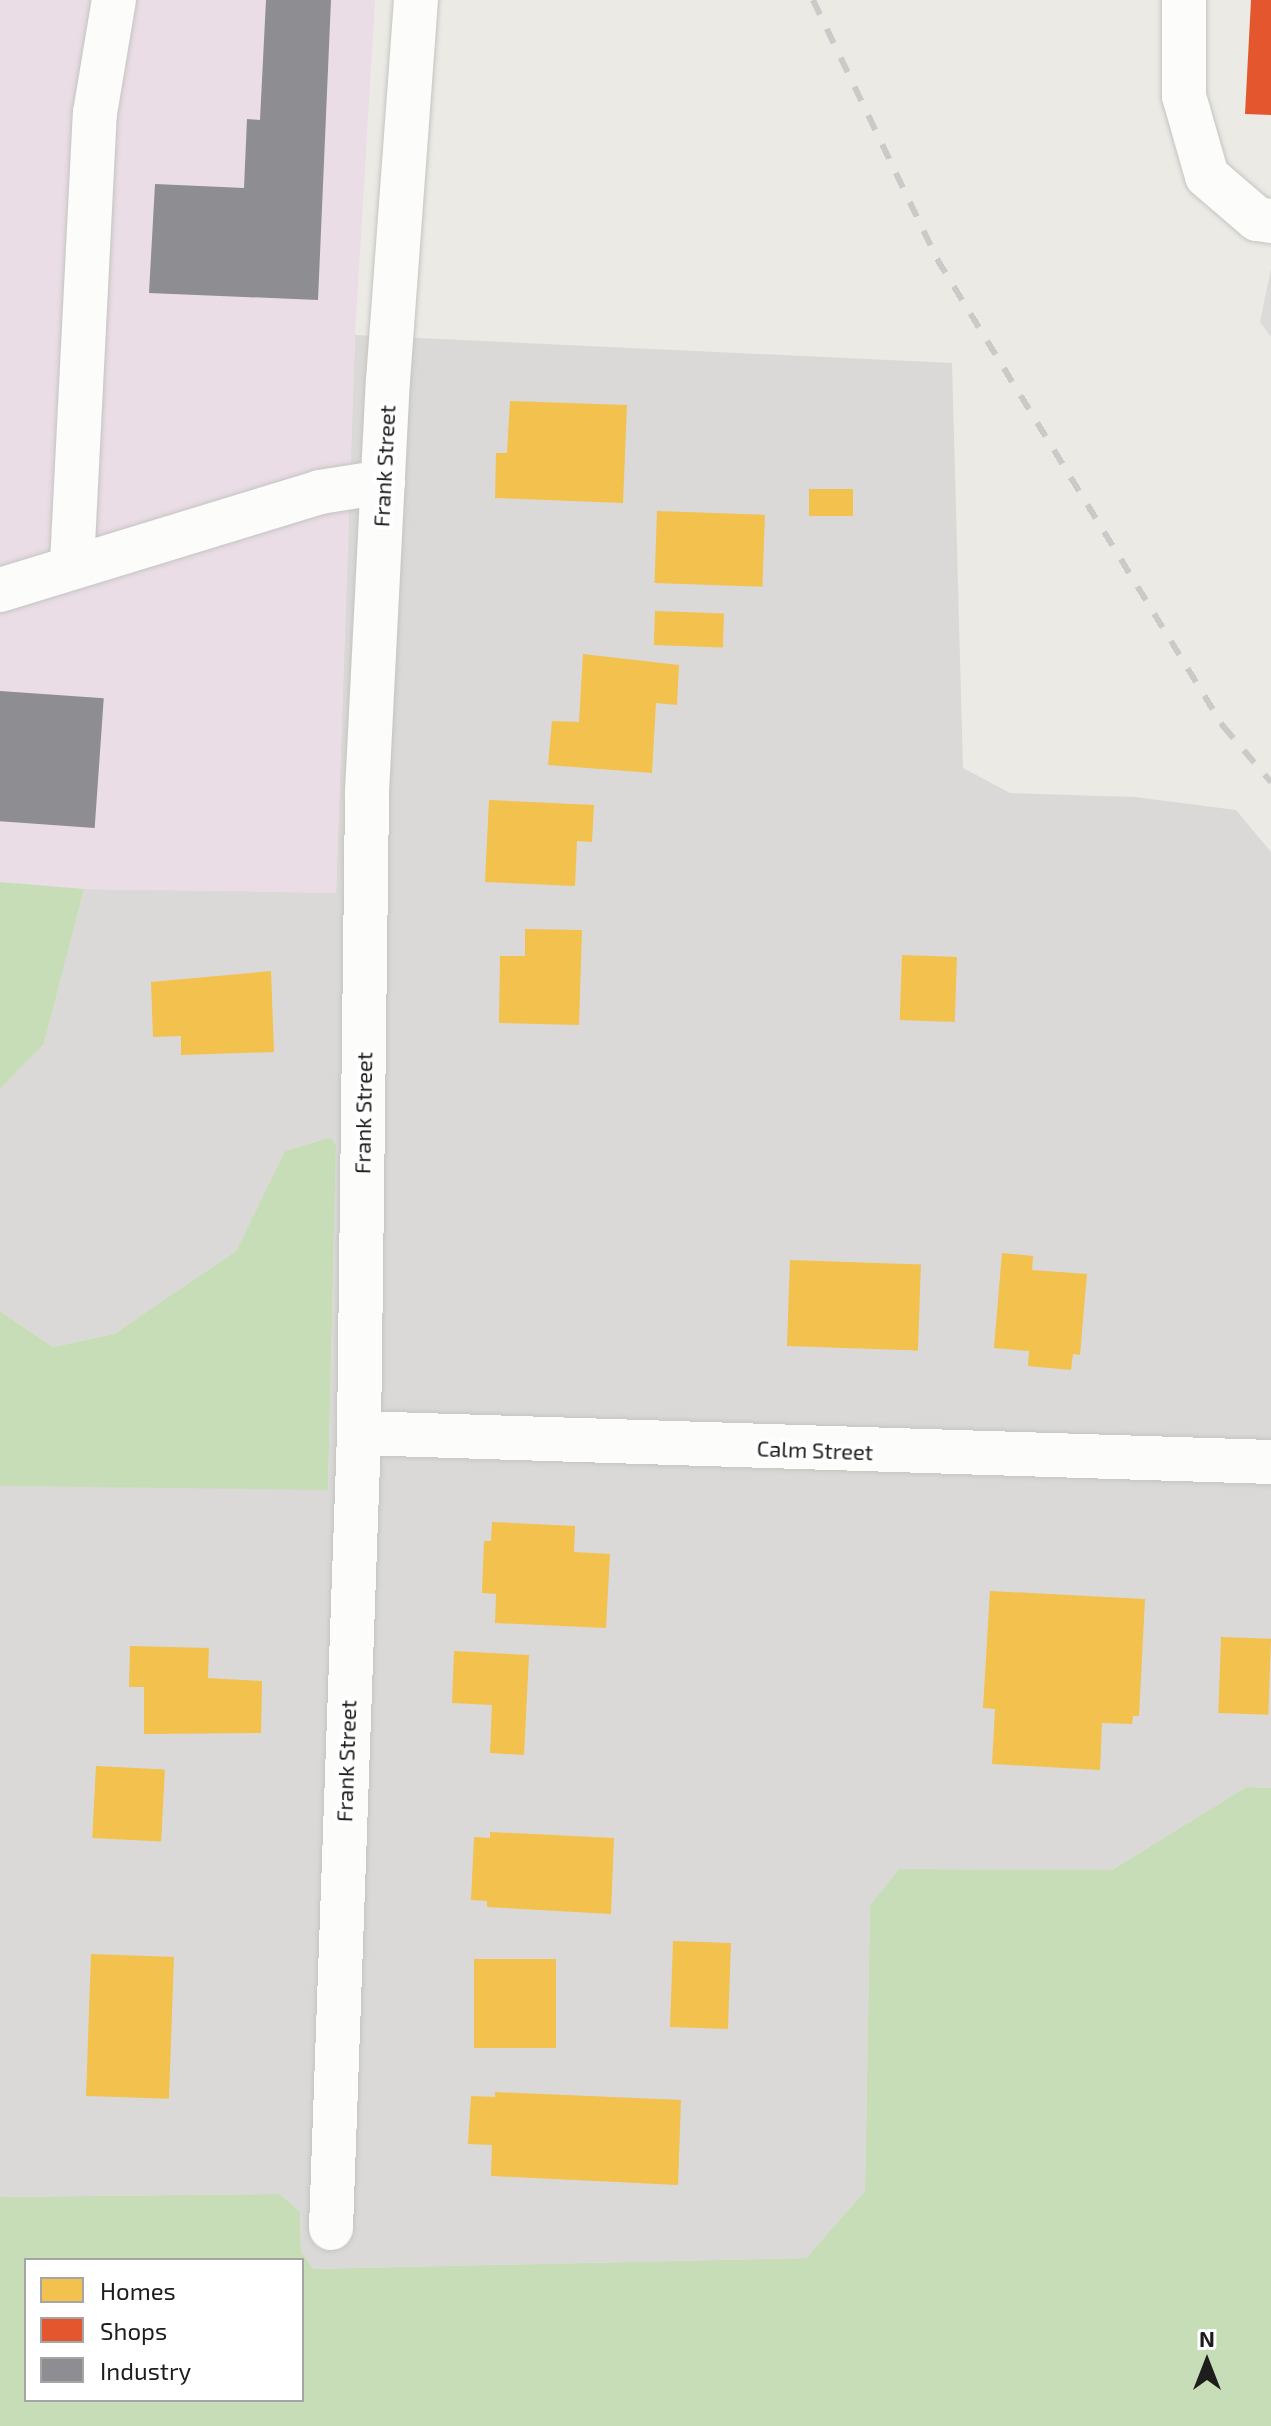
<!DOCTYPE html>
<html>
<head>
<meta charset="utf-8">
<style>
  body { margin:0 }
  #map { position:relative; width:1271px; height:2426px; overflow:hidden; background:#eceae5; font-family:"Exo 2",sans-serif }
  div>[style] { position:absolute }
  .residential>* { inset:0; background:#dbd9d7 }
  .industrial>* { inset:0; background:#eadde5 }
  .forest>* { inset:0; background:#c6ddb7 }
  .parking>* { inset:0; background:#dcdbd9 }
  .homes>* { inset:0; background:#f2c14e; transform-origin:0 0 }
  .shops>* { inset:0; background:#e4572e }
  .industry>* { inset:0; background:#8d8d92; transform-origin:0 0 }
  .roads { filter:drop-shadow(0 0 2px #c4c4c1) drop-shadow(0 0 2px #c4c4c1) }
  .minor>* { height:44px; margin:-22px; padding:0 22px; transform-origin:22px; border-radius:22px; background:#fcfcfb }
  .rail>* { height:6px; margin-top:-3px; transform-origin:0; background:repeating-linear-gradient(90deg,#cacac9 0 16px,transparent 0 32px) }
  span { translate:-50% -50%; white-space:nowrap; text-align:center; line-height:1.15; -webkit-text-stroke:8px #fff; paint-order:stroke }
  .street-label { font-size:22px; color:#1d1d1d }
  .legend { position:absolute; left:24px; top:2258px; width:280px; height:144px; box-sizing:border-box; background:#fff; border:2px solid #a5a5a5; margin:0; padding:10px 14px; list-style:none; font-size:24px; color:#1d1d1d }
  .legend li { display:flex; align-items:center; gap:16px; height:40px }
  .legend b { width:40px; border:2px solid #a5a5a5 }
  .north { position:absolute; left:1167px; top:2322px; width:80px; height:80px; -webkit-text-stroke:6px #fff; paint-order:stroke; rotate:0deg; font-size:22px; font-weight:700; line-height:32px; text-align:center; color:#1d1d1d }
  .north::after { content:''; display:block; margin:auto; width:28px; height:36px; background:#1d1d1d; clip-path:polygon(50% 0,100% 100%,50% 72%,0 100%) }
</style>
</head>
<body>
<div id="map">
  <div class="residential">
    <i style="clip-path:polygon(355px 335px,952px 363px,963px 768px,1010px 793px,1135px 797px,1236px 810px,1271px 852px,1271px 1788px,1246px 1787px,1112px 1870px,899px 1869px,870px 1907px,865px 2191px,806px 2258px,313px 2269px,301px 2251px,300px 2212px,280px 2194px,0 2197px,0 1486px,328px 1489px,336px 1145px,331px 1137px,285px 1151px,236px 1251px,114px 1334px,53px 1347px,0 1311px,0 1089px,44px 1044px,84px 889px,336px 892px)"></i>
  </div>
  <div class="industrial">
    <i style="clip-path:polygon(0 0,375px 0,355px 335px,336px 893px,84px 889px,0 882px)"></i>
  </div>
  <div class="forest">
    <i style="clip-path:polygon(0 882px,84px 889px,44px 1044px,0 1089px)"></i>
    <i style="clip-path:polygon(331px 1137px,336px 1145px,328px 1490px,0 1486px,0 1311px,53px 1347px,114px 1334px,236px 1251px,285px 1151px)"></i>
    <i style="clip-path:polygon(evenodd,1246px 1787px,1271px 1788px,1271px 2426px,0 2426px,0 2197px,280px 2194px,300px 2212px,301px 2251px,313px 2269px,806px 2258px,865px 2191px,870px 1906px,899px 1869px,1112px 1870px,1246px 1787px,26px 2260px,302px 2260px,302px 2400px,26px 2400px,26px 2260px)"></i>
  </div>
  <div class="parking">
    <i style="clip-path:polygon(1271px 269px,1271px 337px,1260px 322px)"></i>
  </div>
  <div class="homes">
    <i style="clip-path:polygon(510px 401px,627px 405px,623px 503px,495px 498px,496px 453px,507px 453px)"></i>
    <i style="left:809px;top:489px;width:44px;height:27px"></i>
    <i style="left:657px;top:511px;width:108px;height:72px;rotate:2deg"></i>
    <i style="left:655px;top:611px;width:69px;height:34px;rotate:2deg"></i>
    <i style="clip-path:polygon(583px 654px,679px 665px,677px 705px,656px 703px,652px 773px,548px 765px,552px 721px,579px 722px)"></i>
    <i style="clip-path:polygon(489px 800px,594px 805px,592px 842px,577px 841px,575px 886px,485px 882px)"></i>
    <i style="clip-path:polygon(525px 929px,582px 930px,579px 1025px,499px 1023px,500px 956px,525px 956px)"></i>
    <i style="left:902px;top:955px;width:55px;height:65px;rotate:2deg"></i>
    <i style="clip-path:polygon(271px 971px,274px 1052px,181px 1055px,181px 1036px,153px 1037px,151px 982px)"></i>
    <i style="clip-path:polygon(1002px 1253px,1033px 1256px,1032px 1270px,1087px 1274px,1080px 1355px,1073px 1354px,1071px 1370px,1028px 1366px,1029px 1351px,994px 1348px)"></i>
    <i style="left:790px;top:1260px;width:131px;height:86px;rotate:2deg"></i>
    <i style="clip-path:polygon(492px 1522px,575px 1526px,574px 1552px,610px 1554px,606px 1628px,495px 1623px,496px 1594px,482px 1593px,484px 1541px,491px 1541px)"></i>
    <i style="clip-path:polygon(990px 1591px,1145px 1599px,1139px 1716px,1133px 1716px,1132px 1724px,1102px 1723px,1100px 1770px,992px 1764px,995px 1709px,983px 1708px)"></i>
    <i style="left:1221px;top:1637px;width:50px;height:76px;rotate:2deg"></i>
    <i style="clip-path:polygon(130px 1646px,209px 1648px,208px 1678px,262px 1681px,261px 1733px,144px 1734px,144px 1687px,129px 1687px)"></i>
    <i style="clip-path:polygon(454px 1651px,529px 1655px,524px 1755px,490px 1753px,492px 1705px,452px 1703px)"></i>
    <i style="left:96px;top:1766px;width:69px;height:72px;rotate:3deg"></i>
    <i style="clip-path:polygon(490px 1832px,614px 1838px,611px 1914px,487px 1907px,487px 1901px,471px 1900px,474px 1837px,490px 1838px)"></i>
    <i style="left:673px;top:1941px;width:58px;height:86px;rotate:2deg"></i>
    <i style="left:91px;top:1954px;width:83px;height:142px;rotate:2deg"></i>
    <i style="left:474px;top:1959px;width:82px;height:89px"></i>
    <i style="clip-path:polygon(495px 2092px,681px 2100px,678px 2185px,491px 2176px,492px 2145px,468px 2144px,471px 2096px,495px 2097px)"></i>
  </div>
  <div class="shops">
    <i style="clip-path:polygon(1251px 0,1271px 0,1271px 115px,1245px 114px)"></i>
  </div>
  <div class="industry">
    <i style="clip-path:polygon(266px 0,331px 0,318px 300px,149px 293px,155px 184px,244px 188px,247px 119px,260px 120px)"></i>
    <i style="left:0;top:691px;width:104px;height:130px;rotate:4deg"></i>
  </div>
  <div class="roads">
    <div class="minor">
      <i style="left:1184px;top:0;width:96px;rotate:90deg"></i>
      <i style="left:1184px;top:96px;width:83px;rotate:74deg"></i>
      <i style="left:1207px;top:176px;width:66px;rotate:40.7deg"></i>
      <i style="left:1257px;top:219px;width:14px;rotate:8deg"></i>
      <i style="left:72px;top:564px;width:452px;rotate:-87.1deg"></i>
      <i style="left:95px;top:113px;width:115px;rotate:-80.5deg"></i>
      <i style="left:0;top:590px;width:335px;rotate:-17deg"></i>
      <i style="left:320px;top:492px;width:64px;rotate:-9deg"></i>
      <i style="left:359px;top:1433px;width:912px;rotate:1.82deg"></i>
      <i style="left:331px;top:2228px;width:795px;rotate:-87.98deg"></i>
      <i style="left:359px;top:1433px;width:641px;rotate:-89.28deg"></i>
      <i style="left:367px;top:792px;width:412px;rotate:-87.1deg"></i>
      <i style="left:388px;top:381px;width:382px;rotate:-85.8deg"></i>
    </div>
  </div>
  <div class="rail">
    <i style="left:813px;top:0;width:287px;rotate:64.4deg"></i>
    <i style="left:937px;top:259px;width:548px;rotate:58.52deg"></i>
    <i style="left:1223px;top:726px;width:74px;rotate:49.4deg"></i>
  </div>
  <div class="street-label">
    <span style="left:384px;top:466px;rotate:-87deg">Frank Street</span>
    <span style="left:363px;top:1113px;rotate:-89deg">Frank Street</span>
    <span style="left:815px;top:1450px;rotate:2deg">Calm Street</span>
    <span style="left:346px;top:1761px;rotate:-88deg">Frank Street</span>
  </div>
  <ul class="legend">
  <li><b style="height:22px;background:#f2c14e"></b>Homes</li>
  <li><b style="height:22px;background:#e4572e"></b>Shops</li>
  <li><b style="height:22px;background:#8d8d92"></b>Industry</li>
  </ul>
  <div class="north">N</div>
</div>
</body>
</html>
